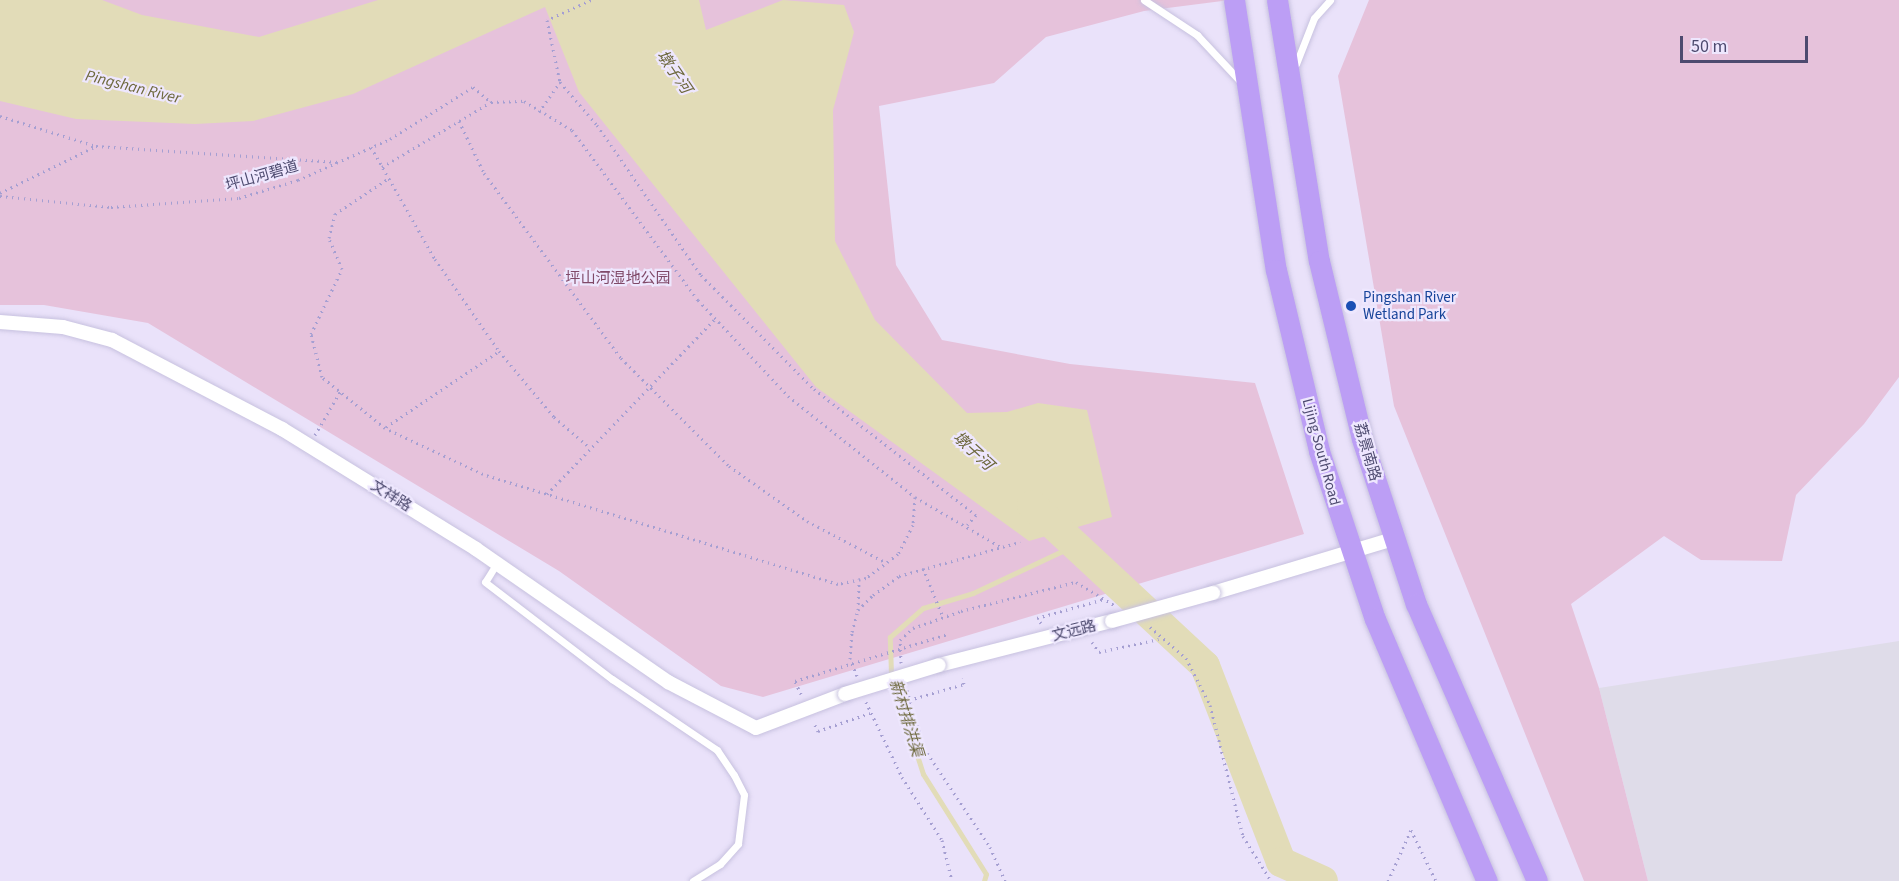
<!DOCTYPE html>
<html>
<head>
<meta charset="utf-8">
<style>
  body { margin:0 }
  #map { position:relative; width:1899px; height:881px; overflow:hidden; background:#eae2fa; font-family:"Source Sans 3","Noto Sans SC",sans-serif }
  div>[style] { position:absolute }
  .industrial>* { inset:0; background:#dfdce9 }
  .green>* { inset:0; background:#e6c2db }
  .water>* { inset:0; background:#e2dcb8 }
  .stream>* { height:5px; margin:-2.5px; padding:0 2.5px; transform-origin:2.5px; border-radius:2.5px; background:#e2dcb8 }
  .river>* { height:30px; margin:-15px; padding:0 15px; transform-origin:15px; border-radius:15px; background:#e2dcb8 }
  .path>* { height:3px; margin-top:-1.5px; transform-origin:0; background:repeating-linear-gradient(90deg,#a59fd2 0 1.5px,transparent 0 6px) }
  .roads { filter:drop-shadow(0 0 2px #c7c1df) drop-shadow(0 0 2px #c7c1df) }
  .service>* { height:7px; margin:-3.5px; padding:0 3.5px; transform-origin:3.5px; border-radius:3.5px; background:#fff }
  .minor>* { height:14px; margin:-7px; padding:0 7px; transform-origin:7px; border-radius:7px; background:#fff }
  .primary>* { height:21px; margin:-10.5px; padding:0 10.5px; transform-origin:10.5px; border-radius:10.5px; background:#bc9ef5 }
  .bridges { filter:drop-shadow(0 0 2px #c7c1df) drop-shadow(0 0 2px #c7c1df) }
  .minor-bridge>* { height:14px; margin:-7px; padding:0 7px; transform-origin:7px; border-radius:7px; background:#fff }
  .dots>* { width:16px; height:16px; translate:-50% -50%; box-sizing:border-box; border:3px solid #eee7fe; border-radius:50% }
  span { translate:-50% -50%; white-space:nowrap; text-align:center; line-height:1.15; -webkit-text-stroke:4.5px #eee7fe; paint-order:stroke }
  .street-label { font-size:15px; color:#4d4a6f }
  .park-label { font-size:15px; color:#804968 }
  .transit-label { font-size:15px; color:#164399 }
  .left { translate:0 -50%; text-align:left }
  .water-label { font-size:16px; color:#6d683c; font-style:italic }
  .scale { position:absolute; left:1680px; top:36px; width:128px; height:27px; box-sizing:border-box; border:3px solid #4d4a6f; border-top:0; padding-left:8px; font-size:18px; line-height:21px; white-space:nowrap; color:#4d4a6f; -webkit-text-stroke:4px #eee7fe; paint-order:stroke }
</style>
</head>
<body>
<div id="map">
  <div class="industrial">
    <i style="clip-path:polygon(1899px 641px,1899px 881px,1648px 881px,1599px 688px)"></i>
  </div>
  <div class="green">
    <i style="clip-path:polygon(0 0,1230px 0,1144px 11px,1046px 37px,994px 83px,879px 106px,896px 265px,942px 340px,1070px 364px,1255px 383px,1304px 534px,763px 697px,721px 686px,559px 571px,148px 323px,44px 305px,0 305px)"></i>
    <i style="clip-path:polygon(1369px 0,1899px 0,1899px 377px,1864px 424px,1796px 495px,1782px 561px,1701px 560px,1664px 536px,1571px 604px,1599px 688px,1648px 881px,1584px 881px,1394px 406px,1338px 76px)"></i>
  </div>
  <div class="water">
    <i style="clip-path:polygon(0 0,102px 0,142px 15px,259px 37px,378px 0,699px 0,706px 30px,783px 0,844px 5px,854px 32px,833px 110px,835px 241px,875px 320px,967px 413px,1007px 412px,1038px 403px,1087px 410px,1112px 517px,1029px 541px,816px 387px,579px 92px,545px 7px,353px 94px,253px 121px,195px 124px,76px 119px,0 101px)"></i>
  </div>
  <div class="stream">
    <i style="left:984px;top:881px;width:7px;rotate:-74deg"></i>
    <i style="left:986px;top:874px;width:118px;rotate:-122.2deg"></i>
    <i style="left:923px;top:774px;width:106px;rotate:-107.6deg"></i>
    <i style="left:891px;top:673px;width:36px;rotate:-92deg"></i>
    <i style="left:890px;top:637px;width:44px;rotate:-41.3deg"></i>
    <i style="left:923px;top:608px;width:52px;rotate:-16.7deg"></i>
    <i style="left:973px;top:593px;width:113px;rotate:-25.2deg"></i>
  </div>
  <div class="river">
    <i style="left:1032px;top:505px;width:236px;rotate:42.9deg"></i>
    <i style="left:1205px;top:666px;width:210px;rotate:68.8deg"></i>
    <i style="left:1281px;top:862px;width:46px;rotate:24.3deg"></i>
  </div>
  <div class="path">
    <i style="left:591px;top:0;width:48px;rotate:155.6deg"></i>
    <i style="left:547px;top:20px;width:63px;rotate:78.2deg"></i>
    <i style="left:560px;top:82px;width:57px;rotate:49.3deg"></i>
    <i style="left:597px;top:125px;width:183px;rotate:55.3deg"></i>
    <i style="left:701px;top:275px;width:161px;rotate:45.3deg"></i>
    <i style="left:814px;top:389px;width:205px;rotate:37.9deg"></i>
    <i style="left:976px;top:515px;width:13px;rotate:132deg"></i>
    <i style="left:539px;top:112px;width:37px;rotate:-55deg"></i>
    <i style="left:0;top:116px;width:101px;rotate:17.4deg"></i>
    <i style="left:96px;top:146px;width:243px;rotate:3.8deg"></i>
    <i style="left:459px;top:121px;width:58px;rotate:64.3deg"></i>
    <i style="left:484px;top:173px;width:230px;rotate:53.5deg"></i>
    <i style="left:621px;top:358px;width:153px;rotate:45deg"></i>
    <i style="left:729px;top:466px;width:95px;rotate:35.2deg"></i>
    <i style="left:807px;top:521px;width:90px;rotate:27.7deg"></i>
    <i style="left:371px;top:147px;width:129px;rotate:60.3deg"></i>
    <i style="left:435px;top:259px;width:112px;rotate:55.2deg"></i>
    <i style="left:499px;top:351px;width:86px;rotate:50.2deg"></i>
    <i style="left:554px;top:417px;width:46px;rotate:40.6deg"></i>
    <i style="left:382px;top:167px;width:127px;rotate:-30.8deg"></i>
    <i style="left:0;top:193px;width:105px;rotate:-26.1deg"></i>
    <i style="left:0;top:196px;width:112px;rotate:5.7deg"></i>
    <i style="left:111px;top:207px;width:128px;rotate:-4deg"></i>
    <i style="left:239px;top:198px;width:62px;rotate:-17deg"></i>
    <i style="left:298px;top:180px;width:101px;rotate:-24deg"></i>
    <i style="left:390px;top:139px;width:98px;rotate:-32.1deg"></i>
    <i style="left:473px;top:87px;width:23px;rotate:40deg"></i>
    <i style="left:491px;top:102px;width:33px;rotate:-2deg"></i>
    <i style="left:524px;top:101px;width:56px;rotate:31.1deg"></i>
    <i style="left:572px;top:130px;width:212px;rotate:53.5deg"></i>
    <i style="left:698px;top:300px;width:132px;rotate:46.8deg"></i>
    <i style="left:788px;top:396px;width:162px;rotate:38.5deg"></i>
    <i style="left:915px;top:497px;width:28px;rotate:94deg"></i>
    <i style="left:913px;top:525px;width:33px;rotate:117deg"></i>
    <i style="left:898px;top:554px;width:40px;rotate:143deg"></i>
    <i style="left:866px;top:578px;width:29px;rotate:168deg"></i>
    <i style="left:838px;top:584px;width:372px;rotate:-162.8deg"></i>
    <i style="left:483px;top:474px;width:108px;rotate:-154.9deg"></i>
    <i style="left:385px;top:428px;width:81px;rotate:-141deg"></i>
    <i style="left:322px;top:377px;width:44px;rotate:-104.3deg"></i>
    <i style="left:311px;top:334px;width:72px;rotate:-64.5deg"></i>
    <i style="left:342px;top:269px;width:34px;rotate:-113deg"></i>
    <i style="left:329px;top:238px;width:25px;rotate:-76deg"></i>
    <i style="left:335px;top:214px;width:65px;rotate:-33.7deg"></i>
    <i style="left:386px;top:427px;width:136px;rotate:-33.9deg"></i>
    <i style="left:315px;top:435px;width:50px;rotate:-59.8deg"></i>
    <i style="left:547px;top:494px;width:243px;rotate:-46.2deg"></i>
    <i style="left:915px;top:497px;width:99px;rotate:30.2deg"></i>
    <i style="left:923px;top:568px;width:53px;rotate:67.8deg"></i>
    <i style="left:858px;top:610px;width:31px;rotate:-88deg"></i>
    <i style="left:1041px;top:623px;width:6px;rotate:-129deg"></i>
    <i style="left:1037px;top:618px;width:70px;rotate:-15.8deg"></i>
    <i style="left:1150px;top:627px;width:48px;rotate:40.7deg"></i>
    <i style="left:1186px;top:658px;width:53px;rotate:62.9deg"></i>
    <i style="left:1210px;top:705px;width:135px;rotate:75.9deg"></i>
    <i style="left:1243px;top:836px;width:53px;rotate:58.1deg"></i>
    <i style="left:1092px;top:642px;width:12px;rotate:55deg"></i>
    <i style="left:1099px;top:652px;width:61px;rotate:-12.2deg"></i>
    <i style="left:901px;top:663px;width:23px;rotate:-92deg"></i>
    <i style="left:900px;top:640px;width:18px;rotate:-43deg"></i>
    <i style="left:913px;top:628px;width:51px;rotate:-19.5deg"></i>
    <i style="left:961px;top:611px;width:119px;rotate:-14.2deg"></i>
    <i style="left:1076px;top:582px;width:44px;rotate:31.2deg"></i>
    <i style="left:857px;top:676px;width:18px;rotate:-112deg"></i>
    <i style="left:850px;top:659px;width:27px;rotate:-86deg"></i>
    <i style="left:852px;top:632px;width:23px;rotate:-75deg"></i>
    <i style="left:858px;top:610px;width:21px;rotate:-45deg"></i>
    <i style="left:873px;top:595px;width:32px;rotate:-36deg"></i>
    <i style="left:899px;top:576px;width:126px;rotate:-15.7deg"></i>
    <i style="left:907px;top:690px;width:60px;rotate:73.7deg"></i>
    <i style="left:924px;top:748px;width:119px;rotate:56.3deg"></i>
    <i style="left:990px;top:847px;width:37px;rotate:66deg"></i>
    <i style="left:801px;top:694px;width:14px;rotate:-115deg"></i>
    <i style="left:795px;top:681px;width:160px;rotate:-17.1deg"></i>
    <i style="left:909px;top:700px;width:57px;rotate:-16.2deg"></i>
    <i style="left:964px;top:684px;width:6px;rotate:-108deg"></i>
    <i style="left:866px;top:702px;width:83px;rotate:64.4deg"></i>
    <i style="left:902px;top:777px;width:75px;rotate:57.6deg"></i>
    <i style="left:942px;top:840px;width:42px;rotate:76.3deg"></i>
    <i style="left:815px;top:725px;width:7px;rotate:63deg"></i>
    <i style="left:818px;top:731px;width:55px;rotate:-19.1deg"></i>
    <i style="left:1388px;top:881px;width:56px;rotate:-65.7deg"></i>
    <i style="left:1411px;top:830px;width:57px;rotate:63.9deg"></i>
  </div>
  <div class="roads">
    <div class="service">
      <i style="left:1144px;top:0;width:64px;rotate:33.4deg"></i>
      <i style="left:1197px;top:35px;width:63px;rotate:46.9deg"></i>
      <i style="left:1296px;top:64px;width:49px;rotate:-68.6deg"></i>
      <i style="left:1314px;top:18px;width:24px;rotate:-48deg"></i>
      <i style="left:497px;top:563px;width:22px;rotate:122deg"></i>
      <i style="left:485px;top:582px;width:160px;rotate:37.4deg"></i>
      <i style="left:612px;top:679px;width:127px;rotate:34.1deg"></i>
      <i style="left:717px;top:750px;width:30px;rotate:56deg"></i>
      <i style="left:734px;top:775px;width:22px;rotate:63deg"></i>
      <i style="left:744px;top:795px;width:49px;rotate:97deg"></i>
      <i style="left:738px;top:844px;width:27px;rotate:132deg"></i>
      <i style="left:720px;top:864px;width:32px;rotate:148deg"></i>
    </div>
    <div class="minor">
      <i style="left:0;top:322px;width:63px;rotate:4.5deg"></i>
      <i style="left:63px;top:327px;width:51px;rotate:14.9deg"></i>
      <i style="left:112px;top:340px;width:192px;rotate:27.6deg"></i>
      <i style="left:282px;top:429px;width:228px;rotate:31.7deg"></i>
      <i style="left:476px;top:549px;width:234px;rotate:34.7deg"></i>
      <i style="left:668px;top:682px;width:99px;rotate:27.6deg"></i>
      <i style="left:756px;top:728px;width:95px;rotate:-20.9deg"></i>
      <i style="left:1213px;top:593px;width:188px;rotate:-16.7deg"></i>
      <i style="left:939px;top:665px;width:179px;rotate:-14.3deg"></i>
    </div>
    <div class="primary">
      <i style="left:1234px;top:0;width:273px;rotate:81.2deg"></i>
      <i style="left:1276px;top:270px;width:186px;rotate:76.6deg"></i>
      <i style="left:1319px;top:451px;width:177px;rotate:71.6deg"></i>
      <i style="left:1375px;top:619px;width:285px;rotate:66.9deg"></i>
      <i style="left:1277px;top:0;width:264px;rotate:80.9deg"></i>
      <i style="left:1319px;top:261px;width:183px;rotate:76.4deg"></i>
      <i style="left:1362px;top:439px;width:174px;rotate:71.9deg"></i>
      <i style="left:1416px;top:604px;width:302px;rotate:66.4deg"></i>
    </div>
  </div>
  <div class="bridges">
    <div class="minor-bridge">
      <i style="left:1112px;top:621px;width:105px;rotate:-15.5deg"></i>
      <i style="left:845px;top:694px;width:98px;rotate:-17.1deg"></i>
    </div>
  </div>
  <div class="dots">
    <i style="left:1351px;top:306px;background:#1a4fb4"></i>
  </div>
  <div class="street-label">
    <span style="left:262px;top:176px;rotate:-16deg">坪山河碧道</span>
    <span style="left:1321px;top:452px;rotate:75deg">Lijing South Road</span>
    <span style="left:1367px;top:452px;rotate:74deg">荔景南路</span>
    <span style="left:391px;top:496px;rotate:32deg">文祥路</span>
    <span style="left:1074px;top:631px;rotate:-14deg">文远路</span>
  </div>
  <div class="park-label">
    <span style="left:618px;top:279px">坪山河湿地公园</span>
  </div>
  <div class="transit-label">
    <span class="left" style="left:1363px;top:306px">Pingshan River<br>Wetland Park</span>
  </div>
  <div class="water-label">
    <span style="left:674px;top:72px;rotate:56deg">墩子河</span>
    <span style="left:133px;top:87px;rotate:14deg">Pingshan River</span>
    <span style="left:973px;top:451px;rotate:43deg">墩子河</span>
    <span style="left:906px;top:718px;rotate:73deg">新村排洪渠</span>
  </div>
  <div class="scale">50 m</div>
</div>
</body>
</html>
